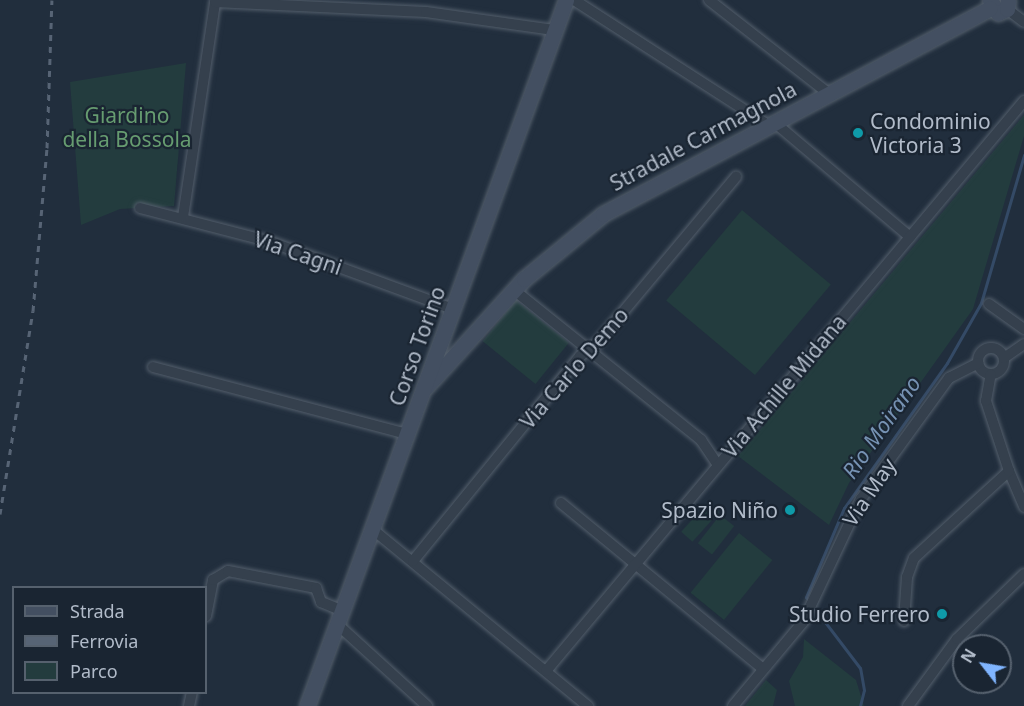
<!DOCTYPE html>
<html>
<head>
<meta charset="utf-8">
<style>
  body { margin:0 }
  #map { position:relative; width:1024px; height:706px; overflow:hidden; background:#212e3d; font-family:"Noto Sans",sans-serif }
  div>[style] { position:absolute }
  .green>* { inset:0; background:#233c3e; transform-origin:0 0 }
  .stream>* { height:3px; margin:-1.5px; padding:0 1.5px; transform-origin:1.5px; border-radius:1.5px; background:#344a66 }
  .roads { filter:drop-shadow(0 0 2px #535e6b) drop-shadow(0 0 2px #535e6b) }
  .street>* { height:10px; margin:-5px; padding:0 5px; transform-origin:5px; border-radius:5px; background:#35404d }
  .street>.ring { margin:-5px; padding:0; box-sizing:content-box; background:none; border:10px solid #35404d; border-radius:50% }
  .secondary>* { height:15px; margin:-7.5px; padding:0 7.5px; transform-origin:7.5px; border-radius:7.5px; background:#434f61 }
  .rail>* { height:3px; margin-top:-1.5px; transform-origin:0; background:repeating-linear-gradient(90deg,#576475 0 6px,transparent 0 12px) }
  .dots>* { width:16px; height:16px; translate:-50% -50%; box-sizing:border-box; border:3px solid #1a2532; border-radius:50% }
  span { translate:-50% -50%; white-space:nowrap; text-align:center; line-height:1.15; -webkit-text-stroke:4.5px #1a2532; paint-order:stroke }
  .park-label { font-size:21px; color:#669c70 }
  .poi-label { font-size:21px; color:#b1bbc9 }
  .left { translate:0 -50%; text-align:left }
  .right { translate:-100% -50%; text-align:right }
  .street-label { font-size:21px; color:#b1bbc9 }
  .water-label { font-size:22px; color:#7692b3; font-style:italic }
  .legend { position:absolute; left:12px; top:586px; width:195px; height:108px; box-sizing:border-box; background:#1a2532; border:2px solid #56616e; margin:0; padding:8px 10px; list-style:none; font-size:18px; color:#b1bbc9 }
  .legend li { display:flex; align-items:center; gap:12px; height:30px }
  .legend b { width:30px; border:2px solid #56616e }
  .north { position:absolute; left:952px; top:634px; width:60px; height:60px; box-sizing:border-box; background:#1a2532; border:2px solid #56616e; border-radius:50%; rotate:301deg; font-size:16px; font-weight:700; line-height:24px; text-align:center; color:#b1bbc9 }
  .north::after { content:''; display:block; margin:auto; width:21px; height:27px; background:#80b5ff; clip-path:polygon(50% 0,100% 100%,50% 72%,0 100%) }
</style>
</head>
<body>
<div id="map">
  <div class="green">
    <i style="clip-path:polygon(186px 63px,174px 206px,120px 209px,81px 225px,70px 82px)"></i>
    <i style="clip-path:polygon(1024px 115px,1024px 136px,973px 309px,849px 483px,829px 525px,738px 456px)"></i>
    <i style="left:742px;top:210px;width:116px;height:118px;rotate:40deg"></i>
    <i style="left:516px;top:300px;width:68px;height:53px;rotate:39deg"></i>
    <i style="left:708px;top:502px;width:15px;height:40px;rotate:42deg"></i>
    <i style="left:720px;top:515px;width:18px;height:36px;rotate:38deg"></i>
    <i style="left:739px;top:533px;width:43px;height:77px;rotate:39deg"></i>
    <i style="clip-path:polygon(804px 639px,856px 680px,864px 706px,795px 706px,789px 681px,803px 657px)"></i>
    <i style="clip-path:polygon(766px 680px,777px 690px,773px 706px,745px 706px)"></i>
  </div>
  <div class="stream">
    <i style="left:860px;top:706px;width:16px;rotate:-76deg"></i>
    <i style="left:864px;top:690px;width:22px;rotate:-100deg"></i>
    <i style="left:860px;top:668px;width:89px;rotate:-127.3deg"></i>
    <i style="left:806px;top:597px;width:97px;rotate:-66.9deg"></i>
    <i style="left:844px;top:508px;width:178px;rotate:-54.6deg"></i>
    <i style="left:947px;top:363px;width:69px;rotate:-60.5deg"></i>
    <i style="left:981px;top:303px;width:154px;rotate:-73.8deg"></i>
  </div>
  <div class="roads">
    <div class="street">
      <i style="left:574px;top:0;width:231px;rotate:32.8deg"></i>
      <i style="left:709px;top:0;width:151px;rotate:38deg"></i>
      <i style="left:1007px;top:9px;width:21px;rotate:37deg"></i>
      <i style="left:774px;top:122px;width:178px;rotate:40.2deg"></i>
      <i style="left:140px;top:208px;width:132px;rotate:14.5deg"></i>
      <i style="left:268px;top:241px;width:197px;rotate:20.2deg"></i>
      <i style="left:183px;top:217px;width:217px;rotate:-81.5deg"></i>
      <i style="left:215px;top:2px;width:211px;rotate:2.7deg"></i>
      <i style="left:426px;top:12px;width:129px;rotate:8deg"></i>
      <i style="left:514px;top:290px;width:240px;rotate:38.7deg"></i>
      <i style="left:701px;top:440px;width:29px;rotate:56deg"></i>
      <i style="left:989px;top:304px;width:43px;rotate:35.5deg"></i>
      <i class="ring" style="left:978px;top:348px;width:16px;height:16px"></i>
      <i style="left:1004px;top:358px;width:24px;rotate:-35deg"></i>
      <i style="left:153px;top:367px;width:262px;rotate:14.8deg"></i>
      <i style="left:1009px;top:471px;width:39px;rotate:67deg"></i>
      <i style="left:561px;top:503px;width:261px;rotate:39.4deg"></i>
      <i style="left:371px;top:528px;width:281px;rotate:39.4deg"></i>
      <i style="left:413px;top:561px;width:264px;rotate:-50.8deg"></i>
      <i style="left:580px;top:356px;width:21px;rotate:-37deg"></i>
      <i style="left:597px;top:343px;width:217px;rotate:-50.1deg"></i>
      <i style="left:206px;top:616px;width:37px;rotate:-79deg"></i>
      <i style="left:213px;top:580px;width:17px;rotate:-31deg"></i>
      <i style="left:228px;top:571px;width:90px;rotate:10.9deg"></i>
      <i style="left:316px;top:588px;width:15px;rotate:70deg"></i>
      <i style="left:321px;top:602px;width:22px;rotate:22deg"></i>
      <i style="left:904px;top:621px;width:44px;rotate:-86.1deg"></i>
      <i style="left:907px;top:577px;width:20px;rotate:-70deg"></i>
      <i style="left:914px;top:558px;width:129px;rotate:-42.5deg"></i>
      <i style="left:1009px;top:471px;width:74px;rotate:-108.2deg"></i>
      <i style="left:986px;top:401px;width:27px;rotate:-80deg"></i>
      <i style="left:337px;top:624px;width:122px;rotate:42.3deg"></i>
      <i style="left:546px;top:671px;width:744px;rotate:-50.02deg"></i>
      <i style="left:189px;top:706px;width:14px;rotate:-78deg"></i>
      <i style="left:733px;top:706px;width:109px;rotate:-50.2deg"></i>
      <i style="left:803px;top:622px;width:136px;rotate:-64.8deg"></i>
      <i style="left:861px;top:499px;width:150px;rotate:-54deg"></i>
      <i style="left:949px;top:378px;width:33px;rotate:-27deg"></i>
      <i style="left:908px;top:706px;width:83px;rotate:-53.8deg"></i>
      <i style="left:957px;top:639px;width:93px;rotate:-44.1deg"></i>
    </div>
    <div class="secondary">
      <i style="left:990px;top:0;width:15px;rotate:58deg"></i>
      <i style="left:998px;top:13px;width:10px;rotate:-24deg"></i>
      <i style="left:1007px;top:9px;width:9px;rotate:-84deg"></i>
      <i style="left:426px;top:387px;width:146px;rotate:-47.8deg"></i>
      <i style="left:524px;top:279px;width:102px;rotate:-39.4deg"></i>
      <i style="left:603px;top:214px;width:438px;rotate:-28deg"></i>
      <i style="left:307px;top:706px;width:752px;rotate:-69.85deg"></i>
    </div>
  </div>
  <div class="rail">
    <i style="left:0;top:514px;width:206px;rotate:-80.8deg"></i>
    <i style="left:33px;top:311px;width:164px;rotate:-85.1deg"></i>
    <i style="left:47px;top:148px;width:148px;rotate:-88.1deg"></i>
  </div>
  <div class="dots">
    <i style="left:858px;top:133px;background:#0f9aa8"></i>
    <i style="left:790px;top:510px;background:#0f9aa8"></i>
    <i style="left:942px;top:614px;background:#0f9aa8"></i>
  </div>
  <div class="park-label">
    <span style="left:127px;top:127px">Giardino<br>della Bossola</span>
  </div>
  <div class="poi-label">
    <span class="left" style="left:870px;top:133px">Condominio<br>Victoria 3</span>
    <span class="right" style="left:778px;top:510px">Spazio Niño</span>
    <span class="right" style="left:930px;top:614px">Studio Ferrero</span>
  </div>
  <div class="street-label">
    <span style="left:703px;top:136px;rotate:-28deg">Stradale Carmagnola</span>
    <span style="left:298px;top:253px;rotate:19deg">Via Cagni</span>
    <span style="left:417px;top:346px;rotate:-70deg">Corso Torino</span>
    <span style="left:574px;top:368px;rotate:-49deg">Via Carlo Demo</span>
    <span style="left:784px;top:386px;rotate:-50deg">Via Achille Midana</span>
    <span style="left:869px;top:492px;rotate:-56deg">Via May</span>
  </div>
  <div class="water-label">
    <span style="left:881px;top:427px;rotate:-55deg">Rio Moirano</span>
  </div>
  <ul class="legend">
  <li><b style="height:8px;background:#434f61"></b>Strada</li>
  <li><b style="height:8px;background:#576475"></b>Ferrovia</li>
  <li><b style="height:16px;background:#233c3e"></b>Parco</li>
  </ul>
  <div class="north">N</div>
</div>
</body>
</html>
